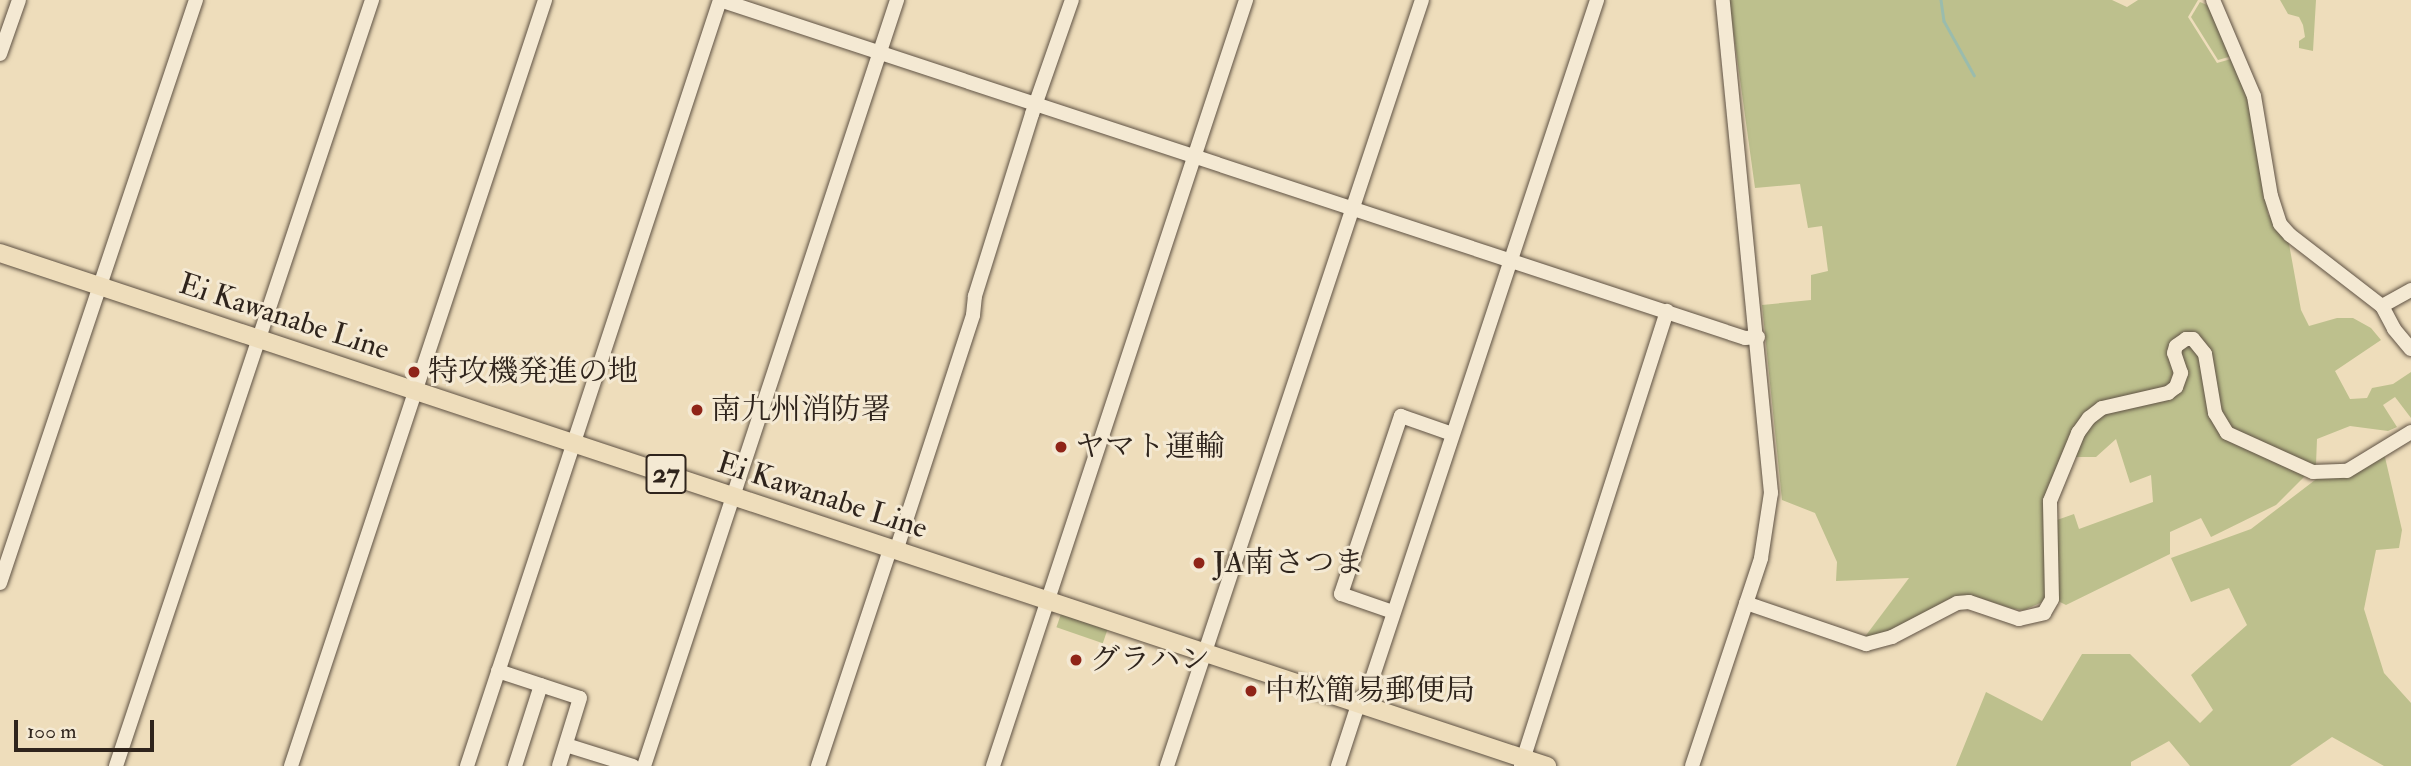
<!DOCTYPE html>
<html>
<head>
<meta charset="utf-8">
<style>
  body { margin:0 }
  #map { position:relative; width:2411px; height:766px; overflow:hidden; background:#edb; font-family:"IM FELL Double Pica","Noto Serif JP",serif }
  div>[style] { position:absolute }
  .green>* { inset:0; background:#bdc08d; transform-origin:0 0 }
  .stream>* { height:2.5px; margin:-1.25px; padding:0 1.25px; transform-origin:1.25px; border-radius:1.25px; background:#9abcad }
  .roads { filter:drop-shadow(0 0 2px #5f5244) drop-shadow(0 0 2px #5f5244) }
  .minor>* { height:14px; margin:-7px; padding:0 7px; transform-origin:7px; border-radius:7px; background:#f4e9d3 }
  .major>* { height:18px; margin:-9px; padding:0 9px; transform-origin:9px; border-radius:9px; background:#edb }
  .dots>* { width:19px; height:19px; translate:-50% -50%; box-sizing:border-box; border:4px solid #f4e9d3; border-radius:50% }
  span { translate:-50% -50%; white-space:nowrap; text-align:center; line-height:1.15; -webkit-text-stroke:6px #f4e9d3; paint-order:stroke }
  .shield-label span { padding:2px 5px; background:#f4e9d3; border:2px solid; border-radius:5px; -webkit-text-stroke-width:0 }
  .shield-label { font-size:28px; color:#2f241c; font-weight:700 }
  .street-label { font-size:30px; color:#2f241c }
  .poi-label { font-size:30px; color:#2f241c }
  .left { translate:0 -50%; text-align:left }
  .scale { position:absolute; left:14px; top:720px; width:140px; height:32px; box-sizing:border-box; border:4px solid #2f241c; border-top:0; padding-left:9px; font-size:21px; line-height:24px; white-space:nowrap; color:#2f241c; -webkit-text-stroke:5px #f4e9d3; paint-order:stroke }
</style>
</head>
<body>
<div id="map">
  <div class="green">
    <i style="clip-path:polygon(1729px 0,2112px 0,2127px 7px,2138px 0,2198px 0,2188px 17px,2217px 63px,2231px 59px,2249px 98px,2268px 214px,2289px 244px,2301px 310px,2309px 326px,2337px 318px,2353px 318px,2371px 328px,2381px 340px,2335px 371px,2350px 399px,2367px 398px,2372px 388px,2393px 384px,2411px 372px,2411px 418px,2395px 397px,2383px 405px,2397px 427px,2388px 431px,2350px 426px,2317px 439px,2316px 465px,2276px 505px,2211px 537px,2201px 518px,2170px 532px,2170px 554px,2066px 605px,2058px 601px,2057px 520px,2074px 514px,2079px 529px,2153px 502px,2151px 475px,2130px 483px,2116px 439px,2096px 457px,2064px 457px,2048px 553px,2045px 601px,2024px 610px,2013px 609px,1980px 598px,1951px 598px,1883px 636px,1864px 638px,1909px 578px,1836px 581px,1837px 562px,1815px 513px,1782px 500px,1762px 305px,1811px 300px,1811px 275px,1828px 271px,1822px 226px,1808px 228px,1800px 184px,1755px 188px)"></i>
    <i style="clip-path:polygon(2280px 0,2316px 0,2313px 51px,2299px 48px,2299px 41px,2305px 37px,2303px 25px,2299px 17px,2288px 14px)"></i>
    <i style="clip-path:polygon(2200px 2px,2207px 5px,2232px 56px,2218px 60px,2191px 17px)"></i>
    <i style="clip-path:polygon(2384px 453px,2402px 530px,2399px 548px,2376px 550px,2364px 609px,2384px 673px,2411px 703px,2411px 766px,2384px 766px,2332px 737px,2290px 766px,2190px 766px,2169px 741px,2131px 762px,2131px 766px,1956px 766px,1986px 692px,2042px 721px,2082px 654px,2130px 654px,2200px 723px,2213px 710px,2191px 675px,2247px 625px,2229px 588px,2191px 602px,2171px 558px,2251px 529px,2319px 477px)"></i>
    <i style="left:1061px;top:614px;width:49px;height:14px;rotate:19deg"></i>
  </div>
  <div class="stream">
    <i style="left:1941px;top:0;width:21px;rotate:82deg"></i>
    <i style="left:1944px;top:21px;width:62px;rotate:60.9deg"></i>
  </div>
  <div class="roads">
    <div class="minor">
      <i style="left:720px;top:0;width:1079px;rotate:18.25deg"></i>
      <i style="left:1745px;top:338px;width:13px;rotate:-4deg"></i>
      <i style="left:2213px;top:0;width:104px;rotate:66.9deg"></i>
      <i style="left:2254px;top:96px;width:101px;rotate:80.4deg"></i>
      <i style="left:2271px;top:196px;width:29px;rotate:72deg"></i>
      <i style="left:2280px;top:224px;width:15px;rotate:48deg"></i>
      <i style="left:2290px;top:235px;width:116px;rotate:37.7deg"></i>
      <i style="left:2382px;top:306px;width:26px;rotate:62deg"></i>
      <i style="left:2394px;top:329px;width:26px;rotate:50deg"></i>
      <i style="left:0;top:54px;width:57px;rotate:-70.6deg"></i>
      <i style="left:2382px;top:306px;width:33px;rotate:-29deg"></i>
      <i style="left:896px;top:551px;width:248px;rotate:-71.9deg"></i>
      <i style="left:973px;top:315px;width:19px;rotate:-84deg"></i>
      <i style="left:975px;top:296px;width:191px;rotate:-72.6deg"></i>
      <i style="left:1032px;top:114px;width:121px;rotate:-70.7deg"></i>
      <i style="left:0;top:583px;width:615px;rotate:-71.42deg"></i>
      <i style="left:1746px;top:603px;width:127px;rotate:18.9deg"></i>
      <i style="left:1866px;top:644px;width:27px;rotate:-15deg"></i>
      <i style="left:1892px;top:637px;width:73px;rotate:-27.6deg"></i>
      <i style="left:1957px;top:603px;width:12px;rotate:-5deg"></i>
      <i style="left:1969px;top:602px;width:53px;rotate:18.8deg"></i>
      <i style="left:2019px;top:619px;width:26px;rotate:-13deg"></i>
      <i style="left:2044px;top:613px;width:16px;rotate:-60deg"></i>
      <i style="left:2052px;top:599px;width:98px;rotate:-91.2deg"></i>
      <i style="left:2050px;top:501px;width:74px;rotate:-67.6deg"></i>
      <i style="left:2078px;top:433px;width:19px;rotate:-54deg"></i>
      <i style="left:2089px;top:418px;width:16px;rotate:-38deg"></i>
      <i style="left:2102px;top:408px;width:68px;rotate:-12.8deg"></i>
      <i style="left:2168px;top:393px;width:10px;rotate:-37deg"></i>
      <i style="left:2176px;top:387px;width:15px;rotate:-70deg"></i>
      <i style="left:2181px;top:373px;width:21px;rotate:-109deg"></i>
      <i style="left:2174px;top:353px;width:7px;rotate:-74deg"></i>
      <i style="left:2176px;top:346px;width:12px;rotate:-35deg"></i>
      <i style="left:2186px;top:339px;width:7px"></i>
      <i style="left:2193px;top:339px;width:19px;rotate:51deg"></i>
      <i style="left:2205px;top:354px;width:60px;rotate:80.4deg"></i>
      <i style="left:2215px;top:413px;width:23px;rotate:59deg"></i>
      <i style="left:2227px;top:433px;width:94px;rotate:24.4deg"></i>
      <i style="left:2313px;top:472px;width:34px;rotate:-2deg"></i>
      <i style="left:2347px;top:471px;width:75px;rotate:-31.4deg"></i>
      <i style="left:1393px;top:612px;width:55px;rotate:-160.9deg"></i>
      <i style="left:1341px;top:594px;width:188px;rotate:-71.4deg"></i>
      <i style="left:1401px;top:416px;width:54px;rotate:19.4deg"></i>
      <i style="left:498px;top:671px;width:86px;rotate:18.2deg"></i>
      <i style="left:580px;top:698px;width:71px;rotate:107.2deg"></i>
      <i style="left:566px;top:745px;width:70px;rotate:17.4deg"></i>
      <i style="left:116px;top:766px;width:808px;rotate:-71.52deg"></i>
      <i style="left:291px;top:766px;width:807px;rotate:-71.65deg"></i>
      <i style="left:467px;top:766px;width:807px;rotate:-71.72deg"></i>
      <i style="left:515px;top:766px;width:85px;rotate:-72.2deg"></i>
      <i style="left:644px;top:766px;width:807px;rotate:-71.72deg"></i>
      <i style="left:818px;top:766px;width:229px;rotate:-71.6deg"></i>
      <i style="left:993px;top:766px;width:807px;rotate:-71.72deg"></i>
      <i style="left:1167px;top:766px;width:807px;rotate:-71.59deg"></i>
      <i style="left:1338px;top:766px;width:58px;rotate:-71.9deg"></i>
      <i style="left:1356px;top:711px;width:23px;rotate:-59deg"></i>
      <i style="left:1368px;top:691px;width:728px;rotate:-71.66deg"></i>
      <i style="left:1521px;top:766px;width:478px;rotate:-72.2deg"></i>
      <i style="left:1692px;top:766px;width:219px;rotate:-71.6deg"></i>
      <i style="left:1761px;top:558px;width:66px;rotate:-81.3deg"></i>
      <i style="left:1771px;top:493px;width:495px;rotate:-95.6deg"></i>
    </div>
    <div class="major">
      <i style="left:0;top:253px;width:1630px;rotate:18.35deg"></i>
    </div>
  </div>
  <div class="dots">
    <i style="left:414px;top:372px;background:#8f2418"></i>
    <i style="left:697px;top:410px;background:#8f2418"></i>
    <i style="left:1061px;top:447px;background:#8f2418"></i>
    <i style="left:1199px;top:563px;background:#8f2418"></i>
    <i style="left:1076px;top:660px;background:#8f2418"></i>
    <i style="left:1251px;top:691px;background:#8f2418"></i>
  </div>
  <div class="shield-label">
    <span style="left:666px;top:474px">27</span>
  </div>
  <div class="street-label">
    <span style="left:284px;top:317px;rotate:18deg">Ei Kawanabe Line</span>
    <span style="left:822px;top:496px;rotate:18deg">Ei Kawanabe Line</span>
  </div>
  <div class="poi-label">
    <span class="left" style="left:428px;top:372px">特攻機発進の地</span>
    <span class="left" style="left:711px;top:410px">南九州消防署</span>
    <span class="left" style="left:1075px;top:447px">ヤマト運輸</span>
    <span class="left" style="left:1213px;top:563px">JA南さつま</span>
    <span class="left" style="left:1090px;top:660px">グラハン</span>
    <span class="left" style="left:1265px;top:691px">中松簡易郵便局</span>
  </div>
  <div class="scale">100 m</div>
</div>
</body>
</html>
